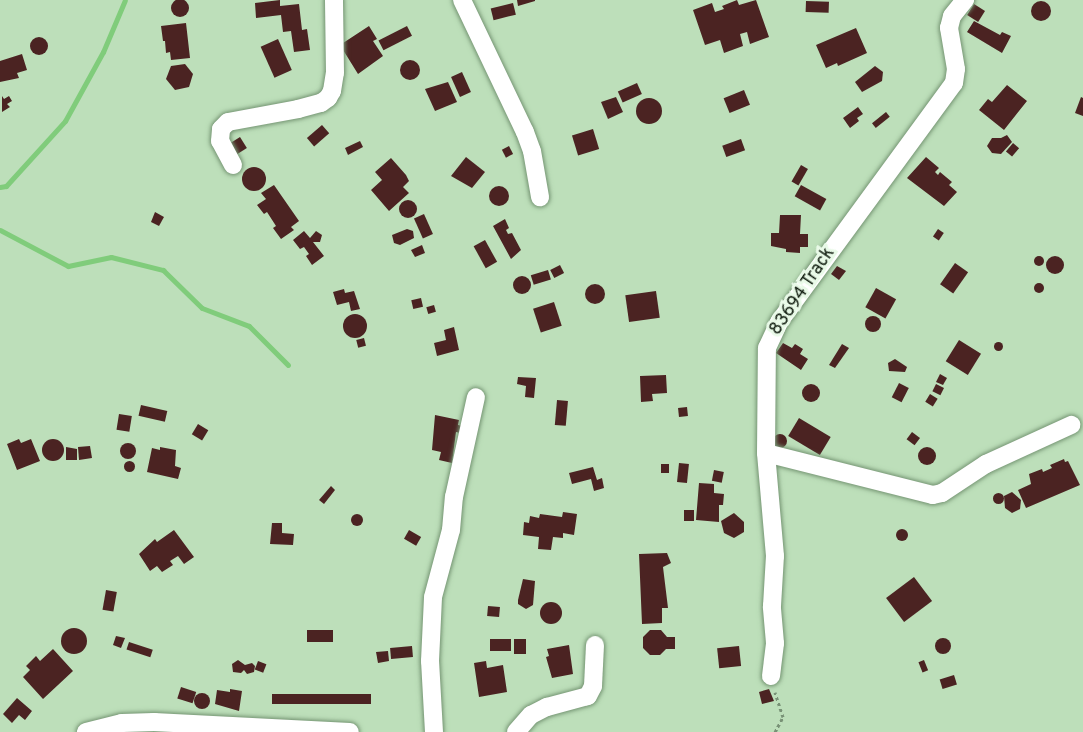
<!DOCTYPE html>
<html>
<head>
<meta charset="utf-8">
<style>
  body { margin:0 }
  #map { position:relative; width:1083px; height:732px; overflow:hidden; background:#bddfba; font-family:Overpass,sans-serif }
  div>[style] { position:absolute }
  .stream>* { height:5px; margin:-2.5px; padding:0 2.5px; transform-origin:2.5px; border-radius:2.5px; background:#80cc7b }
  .building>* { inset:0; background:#4b2322; transform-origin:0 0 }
  .round { border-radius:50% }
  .path>* { height:3px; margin-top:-1.5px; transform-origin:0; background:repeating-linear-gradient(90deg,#789276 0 3px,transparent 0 6px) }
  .roads { filter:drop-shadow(0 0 2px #759573) drop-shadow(0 0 2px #759573) }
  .minor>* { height:18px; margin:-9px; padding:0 9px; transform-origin:9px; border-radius:9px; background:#fff }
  span { translate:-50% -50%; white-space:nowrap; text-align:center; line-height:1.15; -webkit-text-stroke:6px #e9fae8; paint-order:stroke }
  .street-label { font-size:18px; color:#0f1b0e }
</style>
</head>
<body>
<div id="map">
  <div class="stream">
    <i style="left:0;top:187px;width:6px;rotate:-9deg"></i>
    <i style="left:6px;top:186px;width:88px;rotate:-47.8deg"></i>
    <i style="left:65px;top:121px;width:79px;rotate:-61.2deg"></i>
    <i style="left:103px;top:52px;width:56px;rotate:-67.1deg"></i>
    <i style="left:0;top:230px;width:77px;rotate:27.9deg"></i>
    <i style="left:68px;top:266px;width:44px;rotate:-11.8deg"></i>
    <i style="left:111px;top:257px;width:54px;rotate:14deg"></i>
    <i style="left:163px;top:270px;width:54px;rotate:44.3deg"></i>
    <i style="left:202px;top:308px;width:50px;rotate:21deg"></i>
    <i style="left:249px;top:326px;width:55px;rotate:45deg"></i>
  </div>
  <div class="building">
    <i class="round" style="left:171px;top:-1px;width:18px;height:18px"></i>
    <i style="clip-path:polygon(280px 0,280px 6px,299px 4px,302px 30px,307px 29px,310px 50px,294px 52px,291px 31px,283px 32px,281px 15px,256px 18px,255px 3px)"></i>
    <i style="clip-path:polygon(517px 0,535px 0,535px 1px,518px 6px)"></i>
    <i style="clip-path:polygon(737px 0,739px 5px,756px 0,769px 37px,750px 44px,747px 32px,740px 34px,743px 46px,724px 53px,720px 40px,705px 45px,693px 10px,712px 3px,715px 12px,724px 9px,722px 6px)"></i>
    <i style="left:806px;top:1px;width:23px;height:11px;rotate:2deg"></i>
    <i class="round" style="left:1031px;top:1px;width:20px;height:20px"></i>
    <i style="left:513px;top:3px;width:12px;height:23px;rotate:76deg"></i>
    <i style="left:974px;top:4px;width:13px;height:13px;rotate:32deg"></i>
    <i style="clip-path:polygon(974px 21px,1000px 35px,1002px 32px,1011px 36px,1002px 53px,967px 32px)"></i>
    <i style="clip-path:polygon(186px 23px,190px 58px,171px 60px,170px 52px,166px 53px,165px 41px,163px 41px,161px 26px)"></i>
    <i style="clip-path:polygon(369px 26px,377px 39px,373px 41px,383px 56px,358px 74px,340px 45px)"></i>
    <i style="left:407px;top:26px;width:11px;height:32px;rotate:63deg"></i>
    <i style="clip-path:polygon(856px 28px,867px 53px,838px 66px,837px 63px,826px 68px,816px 45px)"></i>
    <i class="round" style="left:30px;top:37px;width:18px;height:18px"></i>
    <i style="left:278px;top:39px;width:34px;height:19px;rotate:66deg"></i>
    <i style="clip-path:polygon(22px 54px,27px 70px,17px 73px,19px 78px,0 82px,0 61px)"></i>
    <i class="round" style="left:400px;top:60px;width:20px;height:20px"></i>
    <i style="clip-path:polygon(185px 64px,193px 74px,189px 87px,175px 90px,166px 79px,171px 66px)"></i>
    <i style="clip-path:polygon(875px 66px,883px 72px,882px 81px,862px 92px,855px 82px)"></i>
    <i style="left:462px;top:72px;width:22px;height:12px;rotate:66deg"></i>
    <i style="clip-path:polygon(448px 82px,457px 102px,435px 111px,425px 89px)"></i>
    <i style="left:637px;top:83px;width:12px;height:21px;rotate:66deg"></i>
    <i style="clip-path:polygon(1007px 85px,1027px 101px,1004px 130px,979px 110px,988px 99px,992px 102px)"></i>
    <i style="left:744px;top:90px;width:16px;height:22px;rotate:68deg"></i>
    <i style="clip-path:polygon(2px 96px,4px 99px,9px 96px,12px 101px,7px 104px,10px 107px,2px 112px)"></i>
    <i style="clip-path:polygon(616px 97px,623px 112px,608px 119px,601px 102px)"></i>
    <i style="clip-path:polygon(1081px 97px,1083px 98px,1083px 116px,1075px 113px)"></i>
    <i class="round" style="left:636px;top:98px;width:26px;height:26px"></i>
    <i style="clip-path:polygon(858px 107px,863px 114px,857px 118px,859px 121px,850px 128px,843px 118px)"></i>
    <i style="left:886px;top:112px;width:6px;height:18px;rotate:51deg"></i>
    <i style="left:322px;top:125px;width:11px;height:20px;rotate:49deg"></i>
    <i style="left:593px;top:129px;width:21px;height:22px;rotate:73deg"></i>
    <i style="clip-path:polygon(1007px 135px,1012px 142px,1001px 154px,992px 153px,987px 146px,992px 138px,1001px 138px)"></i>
    <i style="left:240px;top:137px;width:13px;height:14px;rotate:58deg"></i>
    <i style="left:741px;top:139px;width:12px;height:20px;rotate:70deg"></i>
    <i style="clip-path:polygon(360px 141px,363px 147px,348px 155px,345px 148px)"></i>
    <i style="left:1013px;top:143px;width:8px;height:11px;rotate:40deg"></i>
    <i style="left:509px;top:146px;width:9px;height:8px;rotate:63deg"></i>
    <i style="clip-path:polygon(466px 157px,485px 172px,472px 188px,451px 176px)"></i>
    <i style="clip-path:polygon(926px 157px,939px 168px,935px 172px,938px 175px,940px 172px,952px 182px,949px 185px,957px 192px,944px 206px,907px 178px)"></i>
    <i style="clip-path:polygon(391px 158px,406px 175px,409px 181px,403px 187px,409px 193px,389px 211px,371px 190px,382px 180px,375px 172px)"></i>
    <i style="left:801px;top:165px;width:8px;height:19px;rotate:30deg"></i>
    <i class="round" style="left:242px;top:167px;width:24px;height:24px"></i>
    <i style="clip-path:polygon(274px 185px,299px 221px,291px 227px,294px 230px,281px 239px,273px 228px,276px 226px,267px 212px,264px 214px,257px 205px,266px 199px,261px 193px)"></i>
    <i style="left:801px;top:185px;width:29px;height:13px;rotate:29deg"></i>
    <i class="round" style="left:489px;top:186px;width:20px;height:20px"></i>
    <i class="round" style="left:399px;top:200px;width:18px;height:18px"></i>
    <i style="clip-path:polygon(155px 212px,164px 217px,159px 226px,151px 222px)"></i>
    <i style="left:424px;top:214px;width:22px;height:11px;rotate:66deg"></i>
    <i style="clip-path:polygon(780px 215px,801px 215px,800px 234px,808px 234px,808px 247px,800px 247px,800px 253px,786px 252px,786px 249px,771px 246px,771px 233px,779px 233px)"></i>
    <i style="clip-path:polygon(505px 219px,509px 228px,506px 230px,508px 234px,512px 233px,521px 250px,511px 259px,493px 226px)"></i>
    <i style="clip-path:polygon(407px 229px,413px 231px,414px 238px,400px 245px,394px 243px,392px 235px)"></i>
    <i style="left:938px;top:229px;width:7px;height:9px;rotate:34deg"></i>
    <i style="clip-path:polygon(304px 231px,310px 238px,316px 231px,322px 235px,320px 242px,313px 242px,324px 256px,312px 265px,306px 256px,309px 254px,304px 247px,300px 249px,293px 240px)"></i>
    <i style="left:485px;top:240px;width:25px;height:13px;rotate:61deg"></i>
    <i style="clip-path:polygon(422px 245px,425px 253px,415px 257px,411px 250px)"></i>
    <i class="round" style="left:1046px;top:256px;width:18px;height:18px"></i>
    <i class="round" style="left:1034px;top:256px;width:10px;height:10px"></i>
    <i style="left:955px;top:263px;width:16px;height:26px;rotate:35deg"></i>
    <i style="left:560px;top:265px;width:9px;height:11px;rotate:63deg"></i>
    <i style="clip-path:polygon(837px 266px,846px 271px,839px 280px,831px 274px)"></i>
    <i style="left:548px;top:270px;width:10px;height:18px;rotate:73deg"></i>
    <i class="round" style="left:513px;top:276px;width:18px;height:18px"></i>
    <i class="round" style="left:1034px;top:283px;width:10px;height:10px"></i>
    <i class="round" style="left:585px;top:284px;width:20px;height:20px"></i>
    <i style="left:876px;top:288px;width:23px;height:22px;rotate:29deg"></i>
    <i style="clip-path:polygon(344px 289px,345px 293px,354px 291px,360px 309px,351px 311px,349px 302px,337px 305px,333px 292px)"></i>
    <i style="left:656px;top:291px;width:27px;height:31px;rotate:82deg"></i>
    <i style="left:421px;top:298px;width:9px;height:10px;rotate:77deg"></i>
    <i style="left:554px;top:302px;width:25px;height:22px;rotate:72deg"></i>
    <i style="left:434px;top:305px;width:7px;height:8px;rotate:74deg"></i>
    <i class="round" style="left:343px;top:314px;width:24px;height:24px"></i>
    <i class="round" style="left:865px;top:316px;width:16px;height:16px"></i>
    <i style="clip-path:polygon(454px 327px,459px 350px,437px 356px,434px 343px,446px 340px,444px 330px)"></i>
    <i style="left:364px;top:338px;width:8px;height:8px;rotate:76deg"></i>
    <i style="left:959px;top:340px;width:26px;height:25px;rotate:32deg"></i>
    <i class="round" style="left:993.5px;top:341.5px;width:9px;height:9px"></i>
    <i style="clip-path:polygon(783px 343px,792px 348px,795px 344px,803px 349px,800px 354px,808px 359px,801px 370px,776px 353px)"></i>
    <i style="clip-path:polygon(842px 344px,849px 348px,835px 368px,829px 365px)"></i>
    <i style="clip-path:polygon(895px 359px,907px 367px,905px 372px,889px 371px,888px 363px)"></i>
    <i style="clip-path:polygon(940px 374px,947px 378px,943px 385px,936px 382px)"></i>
    <i style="clip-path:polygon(666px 375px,667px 393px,652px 394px,653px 401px,641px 402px,640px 376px)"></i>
    <i style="clip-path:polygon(518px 377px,536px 378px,534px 398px,525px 397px,526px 386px,517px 384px)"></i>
    <i style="left:899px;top:383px;width:11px;height:16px;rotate:27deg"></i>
    <i class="round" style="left:802px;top:384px;width:18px;height:18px"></i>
    <i style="left:936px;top:384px;width:9px;height:8px;rotate:27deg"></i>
    <i style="left:930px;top:394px;width:9px;height:9px;rotate:32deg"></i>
    <i style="left:557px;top:400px;width:11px;height:25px;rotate:5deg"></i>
    <i style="left:141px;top:405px;width:27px;height:11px;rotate:13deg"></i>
    <i style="left:687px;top:407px;width:9px;height:9px;rotate:84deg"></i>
    <i style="left:119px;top:414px;width:13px;height:16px;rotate:9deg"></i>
    <i style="clip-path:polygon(435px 415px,459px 420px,458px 425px,462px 426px,461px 433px,456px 432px,452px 463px,439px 460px,441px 452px,432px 450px)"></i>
    <i style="left:799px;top:418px;width:37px;height:21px;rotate:31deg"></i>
    <i style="left:198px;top:424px;width:12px;height:12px;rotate:31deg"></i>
    <i style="left:912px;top:432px;width:10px;height:9px;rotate:37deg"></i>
    <i class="round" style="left:773px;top:434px;width:14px;height:14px"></i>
    <i class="round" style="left:42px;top:439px;width:22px;height:22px"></i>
    <i style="clip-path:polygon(19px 439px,21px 443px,31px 439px,40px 461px,17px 470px,7px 444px)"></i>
    <i class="round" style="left:120px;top:443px;width:16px;height:16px"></i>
    <i style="clip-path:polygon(90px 446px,92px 458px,79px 460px,78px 447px)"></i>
    <i class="round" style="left:918px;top:447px;width:18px;height:18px"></i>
    <i style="clip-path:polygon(66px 447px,77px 449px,77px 460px,66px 460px)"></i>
    <i style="clip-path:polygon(160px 447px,176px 450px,175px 466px,181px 468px,178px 479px,147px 472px,152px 448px,160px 450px)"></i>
    <i style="clip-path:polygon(1064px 459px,1065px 462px,1068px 461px,1080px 485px,1026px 508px,1018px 490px,1031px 484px,1029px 474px,1042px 469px,1043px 472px,1052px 468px,1050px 465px)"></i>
    <i class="round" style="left:123.5px;top:460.5px;width:11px;height:11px"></i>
    <i style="left:679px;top:463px;width:10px;height:19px;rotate:6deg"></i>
    <i style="left:661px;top:464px;width:8px;height:9px"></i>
    <i style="clip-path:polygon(593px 467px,597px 480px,602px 478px,604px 488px,594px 491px,591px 479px,572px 484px,569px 473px)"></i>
    <i style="left:714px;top:470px;width:10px;height:11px;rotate:11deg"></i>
    <i style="clip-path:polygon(699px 483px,714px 484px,714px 493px,724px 494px,723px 505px,719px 505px,719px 522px,696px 520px)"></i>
    <i style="clip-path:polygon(331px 486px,335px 490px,324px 504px,319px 500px)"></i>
    <i style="clip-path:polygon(1012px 492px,1021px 500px,1020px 509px,1012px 513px,1005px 508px,1004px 496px)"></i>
    <i class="round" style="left:992.5px;top:492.5px;width:11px;height:11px"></i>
    <i style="left:694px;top:510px;width:11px;height:10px;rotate:90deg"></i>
    <i style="clip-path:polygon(563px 512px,577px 514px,574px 535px,563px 533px,563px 538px,553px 537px,551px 550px,538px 549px,539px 537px,523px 535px,524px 522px,529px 523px,530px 516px,539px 518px,540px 514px,562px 517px)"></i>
    <i style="clip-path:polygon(734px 513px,744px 522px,744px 532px,734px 538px,724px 533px,721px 521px)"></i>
    <i class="round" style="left:351px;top:514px;width:12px;height:12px"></i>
    <i style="clip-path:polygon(272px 523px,282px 523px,282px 533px,294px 534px,293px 545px,270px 544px)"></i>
    <i class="round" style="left:896px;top:529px;width:12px;height:12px"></i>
    <i style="clip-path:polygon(174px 530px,194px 557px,184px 564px,178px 556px,170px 561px,173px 565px,162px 572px,157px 566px,150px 571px,139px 554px,155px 539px,157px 542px)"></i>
    <i style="left:409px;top:530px;width:14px;height:10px;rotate:30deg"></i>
    <i style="clip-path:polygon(667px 553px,671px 563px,663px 567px,668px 608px,662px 608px,662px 623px,642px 624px,639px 554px)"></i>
    <i style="left:914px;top:577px;width:30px;height:35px;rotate:53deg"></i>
    <i style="clip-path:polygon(523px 579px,535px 581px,533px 605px,526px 609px,518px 604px,518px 600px)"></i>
    <i style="left:106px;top:590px;width:11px;height:20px;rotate:10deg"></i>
    <i class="round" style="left:540px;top:602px;width:22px;height:22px"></i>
    <i style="left:488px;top:606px;width:12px;height:10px;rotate:5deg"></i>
    <i class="round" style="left:61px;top:628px;width:26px;height:26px"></i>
    <i style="left:307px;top:630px;width:26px;height:12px"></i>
    <i style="clip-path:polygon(650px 630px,661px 630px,667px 637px,675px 637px,675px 649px,666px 649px,660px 655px,650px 655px,643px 648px,643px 637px)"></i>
    <i style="clip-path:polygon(116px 636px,125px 638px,121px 648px,113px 645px)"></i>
    <i class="round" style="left:935px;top:638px;width:16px;height:16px"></i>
    <i style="left:490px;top:639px;width:21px;height:12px"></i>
    <i style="left:514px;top:639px;width:12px;height:15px"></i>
    <i style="left:129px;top:642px;width:25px;height:8px;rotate:18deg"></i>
    <i style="clip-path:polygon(569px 645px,573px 674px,552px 678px,546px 657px,549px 656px,547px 649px)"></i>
    <i style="left:412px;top:646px;width:11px;height:22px;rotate:85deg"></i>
    <i style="left:739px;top:646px;width:20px;height:22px;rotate:84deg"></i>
    <i style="clip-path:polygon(53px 649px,73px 671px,43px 699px,23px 677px,30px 670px,26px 666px,36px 656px,40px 661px)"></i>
    <i style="clip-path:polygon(388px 651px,389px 661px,378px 663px,376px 652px)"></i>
    <i style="clip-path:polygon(238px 660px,245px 665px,252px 663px,255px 666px,254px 672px,247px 674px,244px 670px,241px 673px,233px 672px,232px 664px)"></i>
    <i style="left:924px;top:660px;width:11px;height:6px;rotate:68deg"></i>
    <i style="left:258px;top:661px;width:9px;height:9px;rotate:21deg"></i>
    <i style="clip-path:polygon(486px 661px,487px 668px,503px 665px,507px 692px,479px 697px,474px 663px)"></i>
    <i style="left:954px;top:675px;width:10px;height:15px;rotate:73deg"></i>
    <i style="left:181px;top:687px;width:16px;height:12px;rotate:18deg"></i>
    <i style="clip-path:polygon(230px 689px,242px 691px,239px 711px,215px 704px,217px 690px,230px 692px)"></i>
    <i style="clip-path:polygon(769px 689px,774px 701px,762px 704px,759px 692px)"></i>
    <i class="round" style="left:194px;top:693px;width:16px;height:16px"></i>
    <i style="left:272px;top:694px;width:99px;height:10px"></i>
    <i style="clip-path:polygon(17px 698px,32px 711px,25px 720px,19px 715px,12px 723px,3px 714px)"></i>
  </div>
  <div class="path">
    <i style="left:775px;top:732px;width:17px;rotate:-62deg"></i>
    <i style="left:783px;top:717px;width:26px;rotate:-108deg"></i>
  </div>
  <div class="roads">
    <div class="minor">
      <i style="left:462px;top:0;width:146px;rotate:64.5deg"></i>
      <i style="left:525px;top:132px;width:20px;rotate:70deg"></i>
      <i style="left:532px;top:151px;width:47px;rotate:80.1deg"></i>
      <i style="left:233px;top:165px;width:27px;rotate:-118deg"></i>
      <i style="left:220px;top:141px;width:12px;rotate:-85deg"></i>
      <i style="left:221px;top:129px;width:10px;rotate:-45deg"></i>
      <i style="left:228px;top:122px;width:71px;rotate:-10.5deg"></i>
      <i style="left:298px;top:109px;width:24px;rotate:-15deg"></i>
      <i style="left:321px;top:103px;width:9px;rotate:-36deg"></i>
      <i style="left:328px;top:98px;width:8px;rotate:-60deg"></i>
      <i style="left:332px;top:91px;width:18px;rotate:-81deg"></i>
      <i style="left:335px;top:73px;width:73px;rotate:-90.8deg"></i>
      <i style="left:766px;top:453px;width:172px;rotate:14.1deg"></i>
      <i style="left:933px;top:495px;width:9px;rotate:-13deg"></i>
      <i style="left:942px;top:493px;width:53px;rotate:-33.4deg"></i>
      <i style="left:986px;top:464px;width:94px;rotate:-24.6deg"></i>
      <i style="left:771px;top:676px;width:33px;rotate:-83deg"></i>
      <i style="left:775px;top:643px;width:37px;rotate:-95deg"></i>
      <i style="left:772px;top:606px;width:50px;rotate:-86.6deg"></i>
      <i style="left:775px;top:556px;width:103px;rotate:-95deg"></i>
      <i style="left:766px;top:453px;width:105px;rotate:-89.5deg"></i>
      <i style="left:767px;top:348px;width:29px;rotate:-65deg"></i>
      <i style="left:779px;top:322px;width:296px;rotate:-53.8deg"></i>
      <i style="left:954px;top:83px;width:14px;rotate:-82deg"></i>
      <i style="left:956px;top:69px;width:42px;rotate:-99.7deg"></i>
      <i style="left:949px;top:28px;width:12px;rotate:-76deg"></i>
      <i style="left:952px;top:16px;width:21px;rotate:-51deg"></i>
      <i style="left:86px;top:732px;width:37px;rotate:-14deg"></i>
      <i style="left:122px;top:723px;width:32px;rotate:-2deg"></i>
      <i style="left:154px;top:722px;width:196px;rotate:2.9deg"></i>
      <i style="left:434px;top:732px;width:71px;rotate:-93.2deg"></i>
      <i style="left:430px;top:661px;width:64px;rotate:-87.3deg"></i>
      <i style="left:433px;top:597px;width:69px;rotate:-75deg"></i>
      <i style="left:451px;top:530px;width:33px;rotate:-85deg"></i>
      <i style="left:454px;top:497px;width:102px;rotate:-77.6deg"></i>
      <i style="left:516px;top:732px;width:23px;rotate:-49deg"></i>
      <i style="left:531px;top:715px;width:18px;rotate:-27deg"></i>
      <i style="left:547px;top:707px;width:42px;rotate:-15deg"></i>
      <i style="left:588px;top:696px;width:11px;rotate:-63deg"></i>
      <i style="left:593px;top:686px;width:41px;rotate:-87.2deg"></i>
    </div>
  </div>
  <div class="street-label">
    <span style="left:803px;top:292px;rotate:-56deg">83694 Track</span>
  </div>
</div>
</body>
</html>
